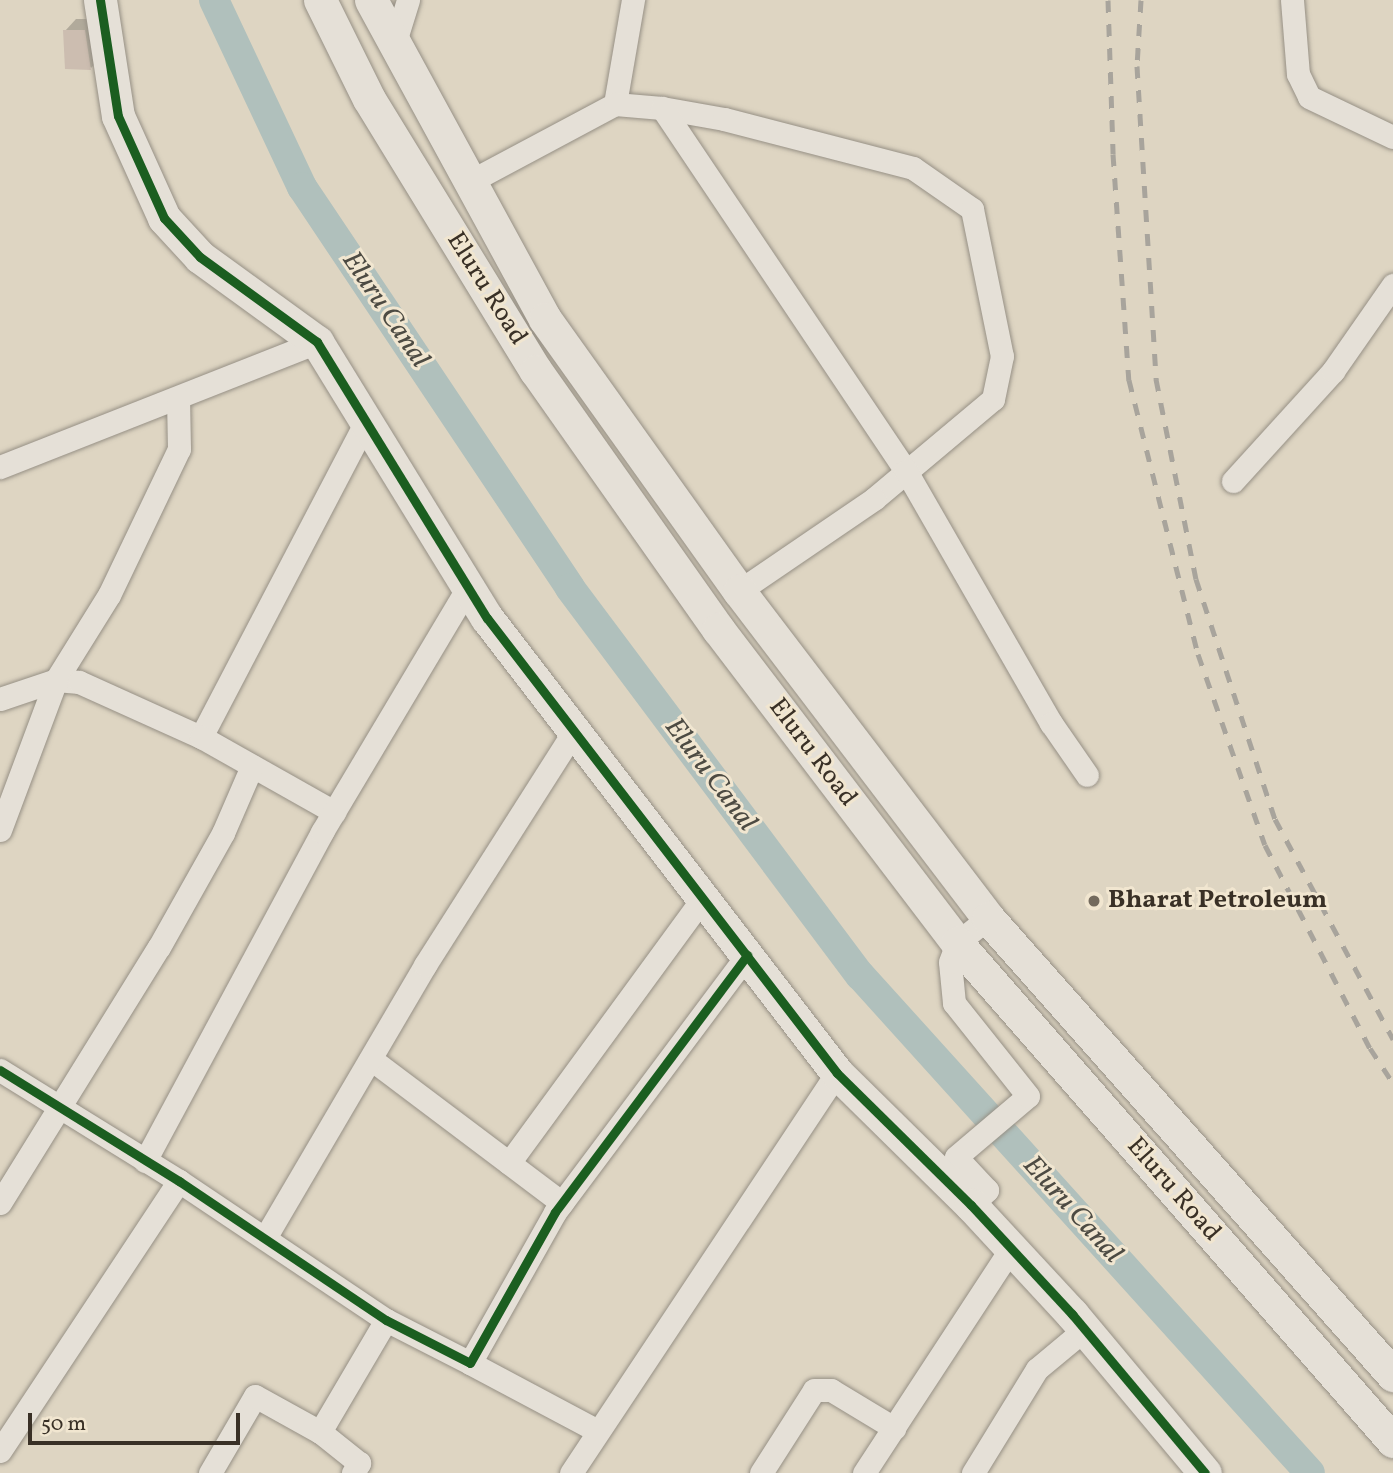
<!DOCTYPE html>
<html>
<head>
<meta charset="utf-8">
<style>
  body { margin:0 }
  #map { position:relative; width:1393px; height:1473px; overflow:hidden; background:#ded5c2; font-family:Vollkorn,serif }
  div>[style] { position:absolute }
  .shadow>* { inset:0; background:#0003 }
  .canal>* { height:30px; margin:-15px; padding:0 15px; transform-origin:15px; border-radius:15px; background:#b0c0bc }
  .building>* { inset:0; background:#ccbdb0 }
  .roads { filter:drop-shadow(0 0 2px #969085) drop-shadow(0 0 2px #969085) }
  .street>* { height:23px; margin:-11.5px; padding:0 11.5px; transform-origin:11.5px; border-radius:11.5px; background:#e5e0d7 }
  .secondary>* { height:33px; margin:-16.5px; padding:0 16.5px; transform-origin:16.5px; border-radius:16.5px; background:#e5e0d7 }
  .rail>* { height:5px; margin-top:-2.5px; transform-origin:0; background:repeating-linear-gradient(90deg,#a8a49c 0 12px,transparent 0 24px) }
  .cycleway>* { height:9px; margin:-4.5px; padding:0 4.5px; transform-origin:4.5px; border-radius:4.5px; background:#1b5e20 }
  .dots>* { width:19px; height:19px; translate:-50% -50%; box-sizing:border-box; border:4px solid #f1e6d0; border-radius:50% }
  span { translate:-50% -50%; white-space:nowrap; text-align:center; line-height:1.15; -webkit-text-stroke:6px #f1e6d0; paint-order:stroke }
  .street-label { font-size:26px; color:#393026 }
  .poi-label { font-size:26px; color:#393026; font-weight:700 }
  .left { translate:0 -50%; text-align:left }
  .water-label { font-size:28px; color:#4d4b43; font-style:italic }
  .scale { position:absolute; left:28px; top:1413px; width:212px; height:32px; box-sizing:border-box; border:4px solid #393026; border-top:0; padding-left:9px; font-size:21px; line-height:24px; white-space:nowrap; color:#393026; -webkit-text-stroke:5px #f1e6d0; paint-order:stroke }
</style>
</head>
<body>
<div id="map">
  <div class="shadow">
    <i style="clip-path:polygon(76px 19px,96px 19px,102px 57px,91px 68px,65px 31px)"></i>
  </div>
  <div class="canal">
    <i style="left:214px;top:0;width:207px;rotate:64.8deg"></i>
    <i style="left:302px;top:187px;width:482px;rotate:56.2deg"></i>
    <i style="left:570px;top:588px;width:484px;rotate:53.2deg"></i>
    <i style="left:860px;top:975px;width:671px;rotate:47.9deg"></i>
  </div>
  <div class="building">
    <i style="clip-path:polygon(63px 30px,85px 30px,91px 70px,65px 69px)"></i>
  </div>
  <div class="roads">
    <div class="street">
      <i style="left:1292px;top:0;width:74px;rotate:85.4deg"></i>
      <i style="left:1298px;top:74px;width:25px;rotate:64deg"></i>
      <i style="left:1309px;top:97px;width:93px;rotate:25.5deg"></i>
      <i style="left:394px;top:45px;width:47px;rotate:-72.7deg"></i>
      <i style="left:615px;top:104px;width:106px;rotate:-80.2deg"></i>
      <i style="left:662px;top:108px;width:63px;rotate:10.1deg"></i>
      <i style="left:724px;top:119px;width:195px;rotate:14.5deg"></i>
      <i style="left:913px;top:168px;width:72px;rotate:34.8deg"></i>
      <i style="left:972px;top:209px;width:150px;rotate:78.5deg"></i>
      <i style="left:1002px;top:356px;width:44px;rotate:101.8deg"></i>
      <i style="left:993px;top:399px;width:155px;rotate:140deg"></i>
      <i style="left:874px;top:499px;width:163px;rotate:145.7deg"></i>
      <i style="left:469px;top:182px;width:166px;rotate:-28.1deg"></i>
      <i style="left:615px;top:104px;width:47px;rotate:4.9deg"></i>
      <i style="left:662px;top:108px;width:437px;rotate:56.1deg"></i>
      <i style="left:906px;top:471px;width:291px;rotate:60.1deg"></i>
      <i style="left:1051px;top:723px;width:63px;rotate:55.3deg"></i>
      <i style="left:0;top:467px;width:341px;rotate:-21.5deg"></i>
      <i style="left:1233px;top:481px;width:149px;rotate:-47.7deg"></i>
      <i style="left:1333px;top:371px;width:105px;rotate:-55.1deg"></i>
      <i style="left:0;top:699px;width:59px;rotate:-18.7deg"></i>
      <i style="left:56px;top:680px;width:100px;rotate:-58.1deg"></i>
      <i style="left:109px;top:595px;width:162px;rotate:-64.4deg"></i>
      <i style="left:179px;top:449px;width:50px;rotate:-91.1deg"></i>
      <i style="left:201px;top:737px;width:356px;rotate:-62.4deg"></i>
      <i style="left:0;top:830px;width:160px;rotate:-69.5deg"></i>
      <i style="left:56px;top:680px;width:23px;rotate:5deg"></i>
      <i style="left:79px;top:682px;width:134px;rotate:24.3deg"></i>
      <i style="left:201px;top:737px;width:153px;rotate:29.4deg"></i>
      <i style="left:371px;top:1059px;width:239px;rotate:37deg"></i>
      <i style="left:0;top:1070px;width:211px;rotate:31.8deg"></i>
      <i style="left:179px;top:1181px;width:249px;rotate:33.9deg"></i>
      <i style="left:386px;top:1320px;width:94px;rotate:27.1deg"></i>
      <i style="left:470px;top:1363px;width:173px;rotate:-60.6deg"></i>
      <i style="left:555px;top:1212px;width:321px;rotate:-53.2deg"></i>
      <i style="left:145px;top:1161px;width:374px;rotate:-61.7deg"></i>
      <i style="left:322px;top:832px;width:285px;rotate:-59.2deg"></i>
      <i style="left:509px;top:1163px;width:328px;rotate:-53.8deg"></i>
      <i style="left:0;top:1203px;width:301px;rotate:-58.2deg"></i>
      <i style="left:159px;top:947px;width:131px;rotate:-60.7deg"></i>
      <i style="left:223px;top:833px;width:73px;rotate:-66.6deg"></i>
      <i style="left:971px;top:1205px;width:22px;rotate:-43deg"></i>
      <i style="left:987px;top:1190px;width:45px;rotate:-133.2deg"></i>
      <i style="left:956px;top:1157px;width:94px;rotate:-40.3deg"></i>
      <i style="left:1028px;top:1096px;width:119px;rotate:-128.5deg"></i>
      <i style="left:954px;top:1003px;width:41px;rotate:-95.6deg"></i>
      <i style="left:950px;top:962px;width:20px;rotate:-70deg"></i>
      <i style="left:957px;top:943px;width:40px;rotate:-39deg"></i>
      <i style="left:265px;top:1238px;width:316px;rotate:-59.6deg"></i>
      <i style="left:425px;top:965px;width:277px;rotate:-57.5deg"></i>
      <i style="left:470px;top:1363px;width:145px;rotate:28deg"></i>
      <i style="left:0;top:1451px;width:324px;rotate:-56.5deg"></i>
      <i style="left:210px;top:1473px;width:89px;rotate:-59.7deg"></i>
      <i style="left:255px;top:1396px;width:74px;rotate:29deg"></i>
      <i style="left:353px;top:1473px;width:12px;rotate:-59deg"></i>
      <i style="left:359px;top:1463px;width:50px;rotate:-141.5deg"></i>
      <i style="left:320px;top:1432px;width:130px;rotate:-59.5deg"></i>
      <i style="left:571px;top:1473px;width:480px;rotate:-56.4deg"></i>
      <i style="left:761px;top:1473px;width:98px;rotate:-57.4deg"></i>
      <i style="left:814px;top:1390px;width:17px"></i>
      <i style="left:831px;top:1390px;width:74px;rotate:31.1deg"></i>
      <i style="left:864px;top:1473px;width:267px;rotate:-56.8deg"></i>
      <i style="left:973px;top:1473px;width:122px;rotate:-58.4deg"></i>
      <i style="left:1037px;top:1369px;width:62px;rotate:-39.8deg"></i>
    </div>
    <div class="secondary">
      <i style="left:100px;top:0;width:117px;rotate:81.2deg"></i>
      <i style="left:118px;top:116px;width:112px;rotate:65.7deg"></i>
      <i style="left:164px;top:218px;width:53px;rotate:47.3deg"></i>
      <i style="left:200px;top:257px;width:145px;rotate:36deg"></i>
      <i style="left:317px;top:342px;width:324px;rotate:58.4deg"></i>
      <i style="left:487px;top:618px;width:574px;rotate:52.43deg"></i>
      <i style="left:837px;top:1073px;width:188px;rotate:44.6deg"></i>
      <i style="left:971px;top:1205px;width:149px;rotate:47.2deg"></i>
      <i style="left:1072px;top:1314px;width:207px;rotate:50.1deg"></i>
      <i style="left:320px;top:0;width:110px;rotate:63.7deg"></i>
      <i style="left:369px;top:99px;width:319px;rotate:58.5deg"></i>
      <i style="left:536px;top:371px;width:316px;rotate:54.8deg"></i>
      <i style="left:718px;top:629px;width:395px;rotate:52.7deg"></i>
      <i style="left:957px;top:943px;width:662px;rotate:48.8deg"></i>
      <i style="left:371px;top:0;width:363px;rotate:61.4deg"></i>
      <i style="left:545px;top:319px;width:334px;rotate:54.5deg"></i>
      <i style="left:739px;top:591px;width:411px;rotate:52.7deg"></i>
      <i style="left:988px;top:918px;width:611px;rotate:48.45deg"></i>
    </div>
  </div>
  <div class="rail">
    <i style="left:1108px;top:0;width:154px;rotate:88.1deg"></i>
    <i style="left:1113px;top:154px;width:227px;rotate:86deg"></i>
    <i style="left:1129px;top:380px;width:283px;rotate:75.9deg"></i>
    <i style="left:1198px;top:654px;width:202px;rotate:70.7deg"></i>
    <i style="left:1265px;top:845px;width:229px;rotate:62.7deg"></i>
    <i style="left:1370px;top:1048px;width:42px;rotate:56.7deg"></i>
    <i style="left:1141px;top:0;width:66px;rotate:93.5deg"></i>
    <i style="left:1137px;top:66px;width:314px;rotate:86.5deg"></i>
    <i style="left:1156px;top:379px;width:204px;rotate:78.7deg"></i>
    <i style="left:1196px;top:579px;width:253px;rotate:71.8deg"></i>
    <i style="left:1275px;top:819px;width:250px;rotate:61.8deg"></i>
  </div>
  <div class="cycleway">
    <i style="left:100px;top:0;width:117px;rotate:81.2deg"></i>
    <i style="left:118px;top:116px;width:112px;rotate:65.7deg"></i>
    <i style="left:164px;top:218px;width:53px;rotate:47.3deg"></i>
    <i style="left:200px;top:257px;width:145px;rotate:36deg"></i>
    <i style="left:317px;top:342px;width:324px;rotate:58.4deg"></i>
    <i style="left:487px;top:618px;width:574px;rotate:52.43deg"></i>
    <i style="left:837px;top:1073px;width:188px;rotate:44.6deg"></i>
    <i style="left:971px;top:1205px;width:149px;rotate:47.2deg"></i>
    <i style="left:1072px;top:1314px;width:207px;rotate:50.1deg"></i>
    <i style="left:0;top:1070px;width:211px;rotate:31.8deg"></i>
    <i style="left:179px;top:1181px;width:249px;rotate:33.9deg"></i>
    <i style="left:386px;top:1320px;width:94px;rotate:27.1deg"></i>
    <i style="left:470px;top:1363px;width:173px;rotate:-60.6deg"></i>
    <i style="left:555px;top:1212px;width:321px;rotate:-53.2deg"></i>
  </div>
  <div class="dots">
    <i style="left:1094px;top:901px;background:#736a5d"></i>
  </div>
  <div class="street-label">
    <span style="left:486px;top:289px;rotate:58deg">Eluru Road</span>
    <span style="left:812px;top:753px;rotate:53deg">Eluru Road</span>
    <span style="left:1173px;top:1190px;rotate:49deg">Eluru Road</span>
  </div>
  <div class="poi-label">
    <span class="left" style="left:1108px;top:901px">Bharat Petroleum</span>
  </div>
  <div class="water-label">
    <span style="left:385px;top:310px;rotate:56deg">Eluru Canal</span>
    <span style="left:710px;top:775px;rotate:53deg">Eluru Canal</span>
    <span style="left:1072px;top:1210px;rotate:48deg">Eluru Canal</span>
  </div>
  <div class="scale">50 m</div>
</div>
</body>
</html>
